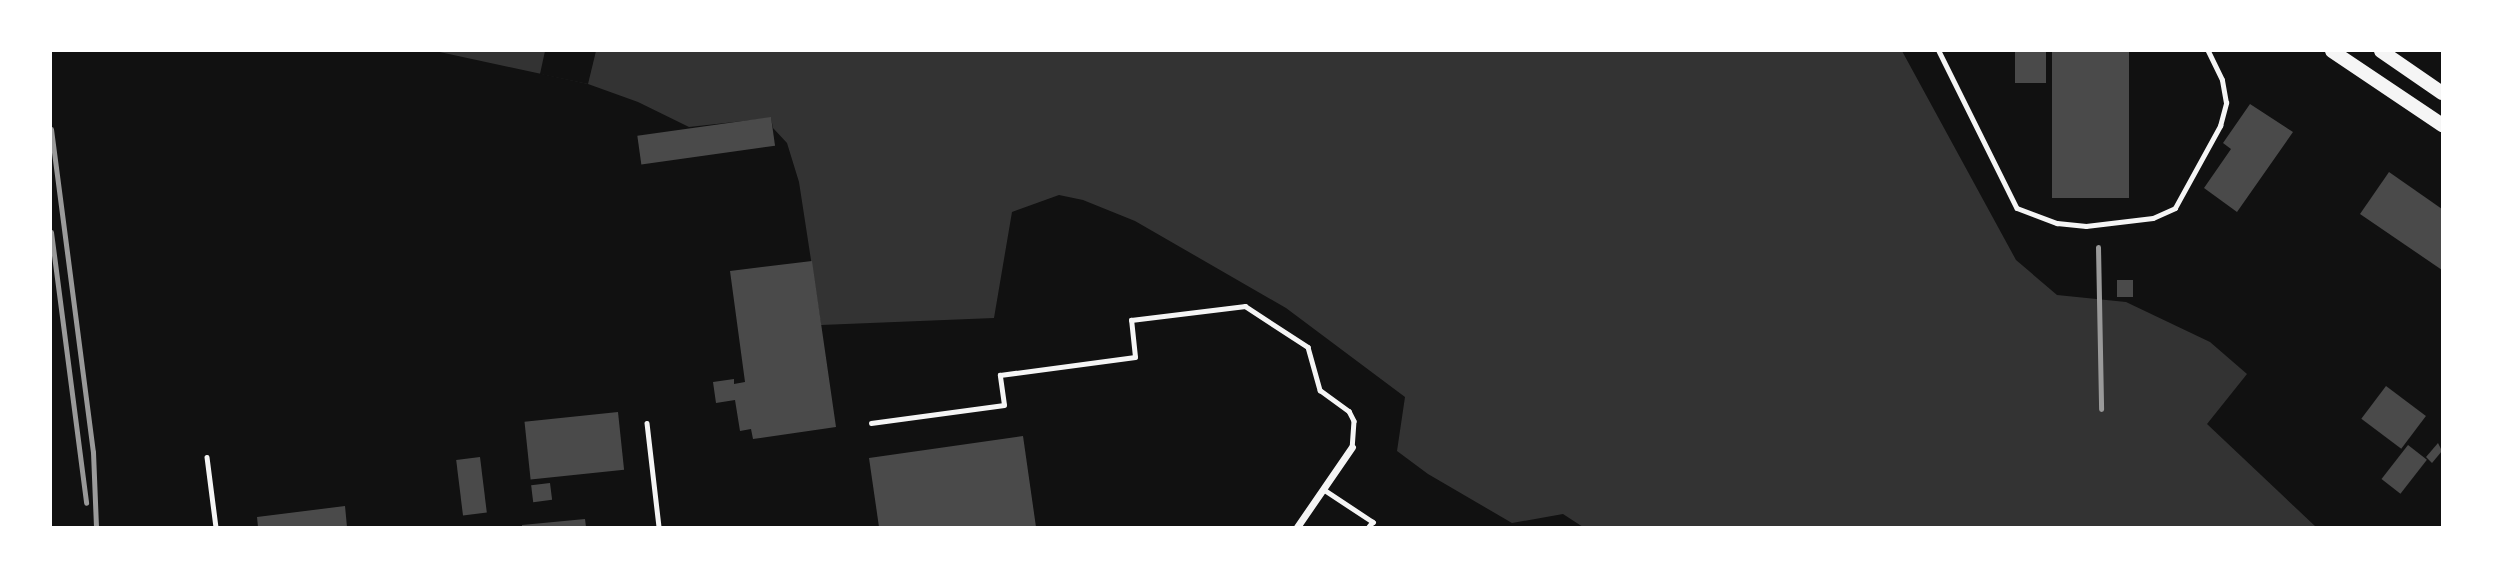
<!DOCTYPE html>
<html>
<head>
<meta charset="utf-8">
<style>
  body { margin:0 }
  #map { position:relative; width:2493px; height:578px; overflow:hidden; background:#111; font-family:Barlow,sans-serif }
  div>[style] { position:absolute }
  .water>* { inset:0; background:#333 }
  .pier>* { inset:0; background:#111 }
  .building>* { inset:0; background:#4a4a4a; transform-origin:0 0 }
  .service>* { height:4.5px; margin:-2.25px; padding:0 2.25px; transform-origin:2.25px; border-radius:2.25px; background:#f5f5f5 }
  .minor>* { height:7px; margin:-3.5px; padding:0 3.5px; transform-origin:3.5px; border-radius:3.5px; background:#f5f5f5 }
  .primary>* { height:14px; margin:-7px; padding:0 7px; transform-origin:7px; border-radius:7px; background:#f5f5f5 }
  .rail>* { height:5px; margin:-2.5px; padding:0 2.5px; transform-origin:2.5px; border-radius:2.5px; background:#9a9a9a }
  span { translate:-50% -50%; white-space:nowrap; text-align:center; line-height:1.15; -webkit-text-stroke:5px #fff; paint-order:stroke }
  .frame { position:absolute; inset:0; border:52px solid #fff; pointer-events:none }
</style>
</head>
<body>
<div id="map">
  <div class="water">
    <i style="clip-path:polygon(435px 51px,1902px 51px,2016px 260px,2057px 295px,2126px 302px,2210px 342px,2247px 374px,2207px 424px,2316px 527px,1583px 527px,1563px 514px,1512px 523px,1428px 474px,1397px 451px,1405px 397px,1286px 308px,1135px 221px,1083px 200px,1059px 195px,1012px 212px,994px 318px,821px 325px,799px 182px,787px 143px,773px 128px,771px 118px,689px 127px,638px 102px,588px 84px)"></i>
  </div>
  <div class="pier">
    <i style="clip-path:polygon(545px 51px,596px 51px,588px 84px,540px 74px)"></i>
  </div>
  <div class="building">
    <i style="left:2015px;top:51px;width:31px;height:32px"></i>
    <i style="left:2052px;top:51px;width:77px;height:147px"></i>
    <i style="clip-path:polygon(2250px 104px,2293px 132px,2237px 212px,2204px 188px,2231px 149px,2223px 143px)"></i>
    <i style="left:771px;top:117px;width:29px;height:135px;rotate:82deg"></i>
    <i style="clip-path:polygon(2389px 172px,2442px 209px,2442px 270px,2360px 214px)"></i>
    <i style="clip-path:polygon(812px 261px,836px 427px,753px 439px,751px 429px,740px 431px,735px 400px,716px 403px,713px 382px,734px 379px,734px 384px,745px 382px,730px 271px)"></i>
    <i style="left:2133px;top:280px;width:17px;height:16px;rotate:90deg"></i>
    <i style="left:2386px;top:386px;width:50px;height:41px;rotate:37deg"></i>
    <i style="left:618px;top:412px;width:58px;height:94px;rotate:84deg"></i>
    <i style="clip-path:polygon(1023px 436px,1036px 527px,879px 527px,869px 458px)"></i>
    <i style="clip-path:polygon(2438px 443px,2442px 451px,2432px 463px,2426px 457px)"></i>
    <i style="left:2408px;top:445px;width:24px;height:43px;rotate:38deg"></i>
    <i style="left:480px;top:457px;width:56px;height:24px;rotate:83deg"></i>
    <i style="left:550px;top:483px;width:17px;height:19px;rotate:83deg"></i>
    <i style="clip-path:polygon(345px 506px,347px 527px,258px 527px,257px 517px)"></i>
    <i style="clip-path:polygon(585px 519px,586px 527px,522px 527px,522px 525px)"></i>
  </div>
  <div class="service">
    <i style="left:1939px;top:51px;width:175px;rotate:63.6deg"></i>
    <i style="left:2017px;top:208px;width:43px;rotate:20.6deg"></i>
    <i style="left:2057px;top:223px;width:29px;rotate:6deg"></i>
    <i style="left:2086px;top:226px;width:67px;rotate:-6.8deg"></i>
    <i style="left:2153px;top:218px;width:24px;rotate:-24deg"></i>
    <i style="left:2175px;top:208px;width:94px;rotate:-61.2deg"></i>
    <i style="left:2220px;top:126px;width:24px;rotate:-75deg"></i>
    <i style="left:2226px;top:103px;width:23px;rotate:-100deg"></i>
    <i style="left:2222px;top:80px;width:32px;rotate:-116deg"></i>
    <i style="left:647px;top:423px;width:105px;rotate:83.4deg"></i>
    <i style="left:871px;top:423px;width:134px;rotate:-7.7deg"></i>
    <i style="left:1004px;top:405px;width:30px;rotate:-98deg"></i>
    <i style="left:1000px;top:375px;width:136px;rotate:-7.6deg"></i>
    <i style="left:1135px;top:357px;width:37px;rotate:-96deg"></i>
    <i style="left:1131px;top:320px;width:115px;rotate:-7deg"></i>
    <i style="left:1245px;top:306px;width:75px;rotate:33.1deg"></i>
    <i style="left:1308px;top:347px;width:45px;rotate:74.4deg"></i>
    <i style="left:1320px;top:390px;width:36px;rotate:36deg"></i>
    <i style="left:1349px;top:411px;width:11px;rotate:63deg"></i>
    <i style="left:1354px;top:421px;width:26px;rotate:94deg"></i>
    <i style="left:207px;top:457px;width:71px;rotate:82.7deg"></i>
    <i style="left:1323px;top:489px;width:60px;rotate:33.4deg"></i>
    <i style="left:1373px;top:522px;width:6px;rotate:129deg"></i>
  </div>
  <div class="minor">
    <i style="left:1297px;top:527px;width:97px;rotate:-55.5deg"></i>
  </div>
  <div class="primary">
    <i style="left:2332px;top:51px;width:133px;rotate:33.9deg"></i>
    <i style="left:2381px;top:51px;width:74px;rotate:34.5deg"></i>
  </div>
  <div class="rail">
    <i style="left:51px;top:129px;width:326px;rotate:82.6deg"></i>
    <i style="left:93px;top:452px;width:75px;rotate:87.7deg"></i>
    <i style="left:51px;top:232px;width:273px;rotate:82.6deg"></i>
    <i style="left:2098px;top:247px;width:162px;rotate:88.9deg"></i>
  </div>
  <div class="frame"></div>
</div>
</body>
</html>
